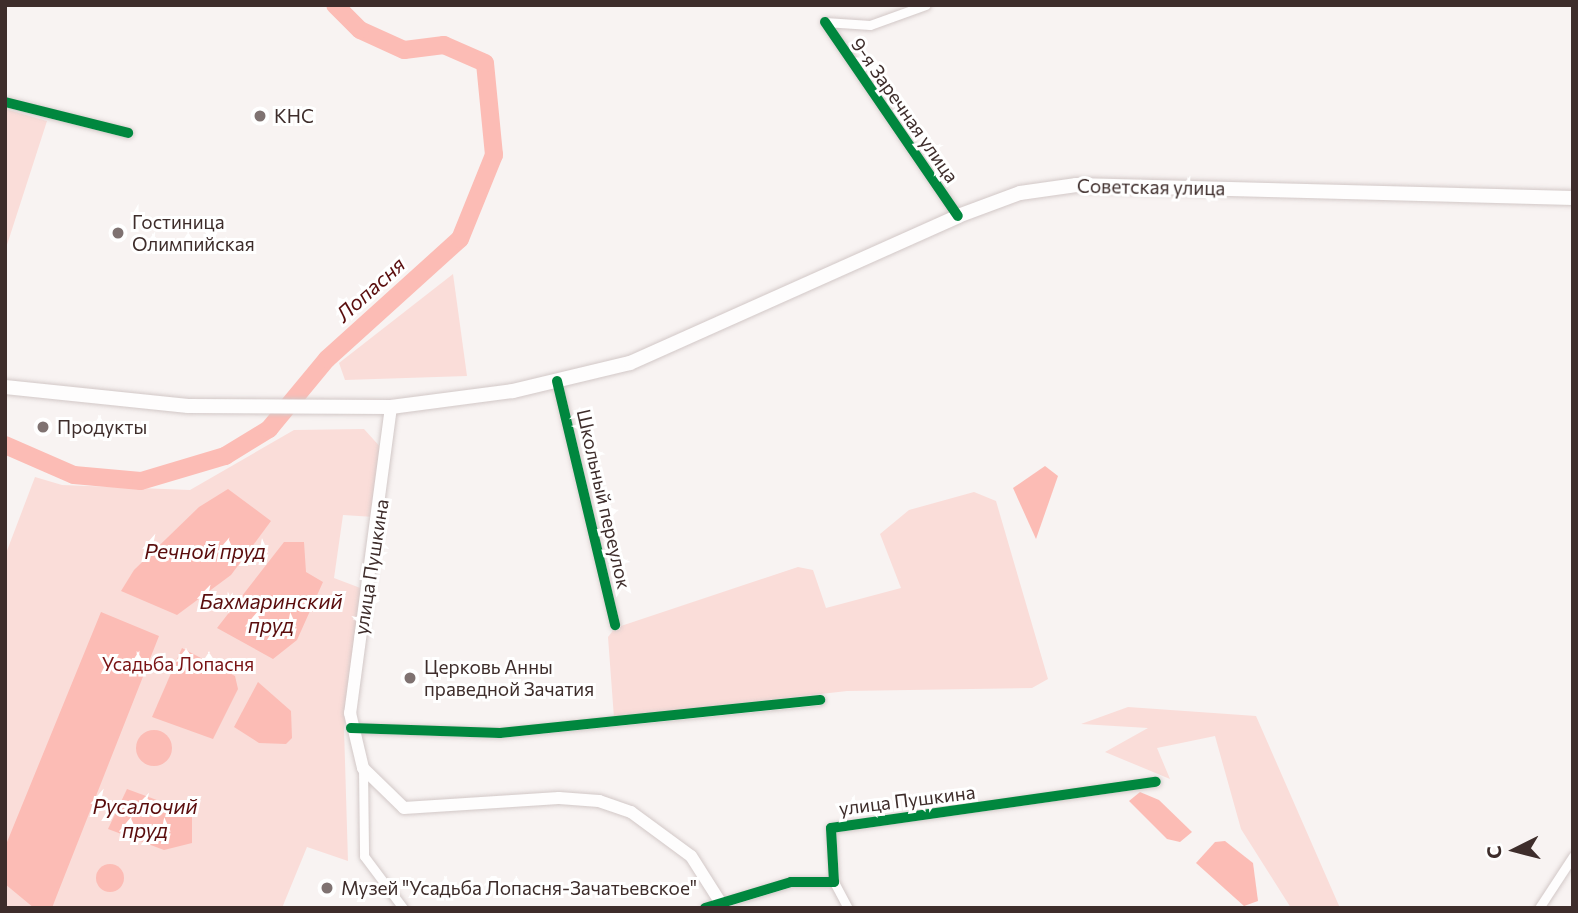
<!DOCTYPE html>
<html>
<head>
<meta charset="utf-8">
<style>
  body { margin:0 }
  #map { position:relative; width:1578px; height:913px; overflow:hidden; background:#f8f3f2; font-family:Commissioner,sans-serif }
  div>[style] { position:absolute }
  .green>* { inset:0; background:#faddd9 }
  .water>* { inset:0; background:#fcbcb5 }
  .round { border-radius:50% }
  .river>* { height:18px; margin:-9px; padding:0 9px; transform-origin:9px; border-radius:9px; background:#fcbcb5 }
  .roads { filter:drop-shadow(0 0 2px #d2c8c7) drop-shadow(0 0 2px #d2c8c7) }
  .minor>* { height:9px; margin:-4.5px; padding:0 4.5px; transform-origin:4.5px; border-radius:4.5px; background:#fefdfd }
  .secondary>* { height:12px; margin:-6px; padding:0 6px; transform-origin:6px; border-radius:6px; background:#fefdfd }
  .primary>* { height:14px; margin:-7px; padding:0 7px; transform-origin:7px; border-radius:7px; background:#fefdfd }
  .cycleway>* { height:10px; margin:-5px; padding:0 5px; transform-origin:5px; border-radius:5px; background:#00873e }
  .dots>* { width:19px; height:19px; translate:-50% -50%; box-sizing:border-box; border:4px solid #fff; border-radius:50% }
  span { translate:-50% -50%; white-space:nowrap; text-align:center; line-height:1.15; -webkit-text-stroke:6px #fff; paint-order:stroke }
  .street-label { font-size:19px; color:#3e2d2b }
  .poi-label { font-size:19px; color:#3e2d2b }
  .left { translate:0 -50%; text-align:left }
  .park-label { font-size:19px; color:#791314 }
  .water-label { font-size:21px; color:#5a0d0d; font-style:italic }
  .frame { position:absolute; inset:0; border:7px solid #3e2d2b; pointer-events:none }
  .north { position:absolute; left:1480px; top:815px; width:70px; height:70px; -webkit-text-stroke:5px #fff; paint-order:stroke; rotate:264deg; font-size:19px; font-weight:700; line-height:28px; text-align:center; color:#3e2d2b }
  .north::after { content:''; display:block; margin:auto; width:24px; height:32px; background:#3e2d2b; clip-path:polygon(50% 0,100% 100%,50% 72%,0 100%) }
</style>
</head>
<body>
<div id="map">
  <div class="green">
    <i style="clip-path:polygon(5px 109px,47px 121px,5px 251px)"></i>
    <i style="clip-path:polygon(453px 274px,467px 376px,345px 380px,339px 363px)"></i>
    <i style="clip-path:polygon(364px 429px,383px 450px,374px 517px,343px 515px,334px 578px,363px 589px,344px 728px,348px 861px,307px 847px,282px 908px,5px 908px,5px 556px,35px 477px,62px 485px,190px 490px,294px 430px)"></i>
    <i style="clip-path:polygon(974px 492px,996px 501px,1048px 679px,1032px 688px,847px 691px,614px 718px,608px 637px,615px 628px,798px 567px,813px 570px,826px 608px,901px 588px,880px 534px,909px 510px)"></i>
    <i style="clip-path:polygon(1128px 707px,1256px 716px,1340px 908px,1291px 908px,1241px 829px,1215px 736px,1157px 748px,1170px 779px,1105px 752px,1148px 728px,1081px 724px)"></i>
  </div>
  <div class="water">
    <i style="clip-path:polygon(1045px 466px,1058px 476px,1036px 539px,1013px 488px)"></i>
    <i style="clip-path:polygon(228px 489px,271px 521px,231px 575px,177px 615px,121px 591px,134px 570px,199px 507px)"></i>
    <i style="clip-path:polygon(284px 542px,304px 542px,306px 572px,323px 582px,297px 640px,273px 659px,217px 628px)"></i>
    <i style="clip-path:polygon(101px 612px,159px 636px,57px 895px,52px 908px,34px 908px,5px 884px,5px 847px)"></i>
    <i style="clip-path:polygon(182px 648px,235px 676px,238px 689px,213px 739px,152px 717px)"></i>
    <i style="clip-path:polygon(258px 682px,291px 711px,292px 738px,286px 744px,259px 743px,234px 727px)"></i>
    <i class="round" style="left:136px;top:730px;width:36px;height:36px"></i>
    <i style="clip-path:polygon(127px 789px,192px 813px,192px 843px,164px 850px,108px 829px)"></i>
    <i style="clip-path:polygon(1140px 792px,1159px 800px,1192px 832px,1180px 842px,1167px 839px,1129px 801px)"></i>
    <i style="clip-path:polygon(1225px 841px,1253px 863px,1258px 901px,1244px 906px,1196px 863px,1215px 842px)"></i>
    <i class="round" style="left:96px;top:864px;width:28px;height:28px"></i>
  </div>
  <div class="river">
    <i style="left:5px;top:445px;width:75px;rotate:23.5deg"></i>
    <i style="left:74px;top:475px;width:67px;rotate:5.1deg"></i>
    <i style="left:141px;top:481px;width:88px;rotate:-16.6deg"></i>
    <i style="left:225px;top:456px;width:52px;rotate:-31.5deg"></i>
    <i style="left:269px;top:429px;width:91px;rotate:-50.4deg"></i>
    <i style="left:327px;top:359px;width:179px;rotate:-42.1deg"></i>
    <i style="left:460px;top:239px;width:91px;rotate:-68deg"></i>
    <i style="left:494px;top:155px;width:92px;rotate:-95.6deg"></i>
    <i style="left:485px;top:63px;width:45px;rotate:-156.3deg"></i>
    <i style="left:444px;top:45px;width:40px;rotate:172.9deg"></i>
    <i style="left:404px;top:50px;width:48px;rotate:-155.6deg"></i>
    <i style="left:360px;top:30px;width:35px;rotate:-135deg"></i>
  </div>
  <div class="roads">
    <div class="minor">
      <i style="left:825px;top:22px;width:235px;rotate:55.6deg"></i>
      <i style="left:825px;top:22px;width:45px;rotate:3.8deg"></i>
      <i style="left:870px;top:25px;width:59px;rotate:-19.7deg"></i>
      <i style="left:5px;top:102px;width:127px;rotate:14.1deg"></i>
      <i style="left:557px;top:381px;width:251px;rotate:76.6deg"></i>
      <i style="left:351px;top:728px;width:149px;rotate:1.9deg"></i>
      <i style="left:500px;top:733px;width:322px;rotate:-5.9deg"></i>
      <i style="left:363px;top:768px;width:88px;rotate:89.3deg"></i>
      <i style="left:364px;top:856px;width:65px;rotate:53.1deg"></i>
      <i style="left:834px;top:882px;width:30px;rotate:62deg"></i>
      <i style="left:705px;top:908px;width:90px;rotate:-16.8deg"></i>
      <i style="left:791px;top:882px;width:43px"></i>
      <i style="left:834px;top:882px;width:54px;rotate:-93.2deg"></i>
      <i style="left:831px;top:828px;width:328px;rotate:-8.1deg"></i>
      <i style="left:1539px;top:908px;width:62px;rotate:-56.8deg"></i>
    </div>
    <div class="secondary">
      <i style="left:391px;top:407px;width:309px;rotate:97.6deg"></i>
      <i style="left:350px;top:713px;width:57px;rotate:76.7deg"></i>
      <i style="left:363px;top:768px;width:57px;rotate:44.3deg"></i>
      <i style="left:404px;top:808px;width:155px;rotate:-3.7deg"></i>
      <i style="left:559px;top:798px;width:40px;rotate:4.3deg"></i>
      <i style="left:599px;top:801px;width:34px;rotate:19deg"></i>
      <i style="left:631px;top:812px;width:74px;rotate:36.3deg"></i>
      <i style="left:691px;top:856px;width:62px;rotate:57.6deg"></i>
    </div>
    <div class="primary">
      <i style="left:5px;top:387px;width:184px;rotate:5.9deg"></i>
      <i style="left:188px;top:406px;width:203px;rotate:0.3deg"></i>
      <i style="left:391px;top:407px;width:123px;rotate:-7.5deg"></i>
      <i style="left:513px;top:391px;width:120px;rotate:-13.5deg"></i>
      <i style="left:630px;top:363px;width:359px;rotate:-24.1deg"></i>
      <i style="left:958px;top:216px;width:66px;rotate:-20.4deg"></i>
      <i style="left:1020px;top:193px;width:57px;rotate:-8.1deg"></i>
      <i style="left:1076px;top:185px;width:497px;rotate:1.5deg"></i>
    </div>
  </div>
  <div class="cycleway">
    <i style="left:825px;top:22px;width:235px;rotate:55.6deg"></i>
    <i style="left:5px;top:102px;width:127px;rotate:14.1deg"></i>
    <i style="left:557px;top:381px;width:251px;rotate:76.6deg"></i>
    <i style="left:351px;top:728px;width:149px;rotate:1.9deg"></i>
    <i style="left:500px;top:733px;width:322px;rotate:-5.9deg"></i>
    <i style="left:705px;top:908px;width:90px;rotate:-16.8deg"></i>
    <i style="left:791px;top:882px;width:43px"></i>
    <i style="left:834px;top:882px;width:54px;rotate:-93.2deg"></i>
    <i style="left:831px;top:828px;width:328px;rotate:-8.1deg"></i>
  </div>
  <div class="dots">
    <i style="left:260px;top:116px;background:#7f7271"></i>
    <i style="left:118px;top:233px;background:#7f7271"></i>
    <i style="left:43px;top:427px;background:#7f7271"></i>
    <i style="left:410px;top:678px;background:#7f7271"></i>
    <i style="left:327px;top:888px;background:#7f7271"></i>
  </div>
  <div class="street-label">
    <span style="left:905px;top:110px;rotate:55deg">9-я Заречная улица</span>
    <span style="left:1151px;top:187px;rotate:1deg">Советская улица</span>
    <span style="left:604px;top:499px;rotate:77deg">Школьный переулок</span>
    <span style="left:371px;top:567px;rotate:-81deg">улица Пушкина</span>
    <span style="left:907px;top:800px;rotate:-7deg">улица Пушкина</span>
  </div>
  <div class="poi-label">
    <span class="left" style="left:274px;top:116px">КНС</span>
    <span class="left" style="left:132px;top:233px">Гостиница<br>Олимпийская</span>
    <span class="left" style="left:57px;top:427px">Продукты</span>
    <span class="left" style="left:424px;top:678px">Церковь Анны<br>праведной Зачатия</span>
    <span class="left" style="left:341px;top:888px">Музей "Усадьба Лопасня-Зачатьевское"</span>
  </div>
  <div class="park-label">
    <span style="left:178px;top:664px">Усадьба Лопасня</span>
  </div>
  <div class="water-label">
    <span style="left:370px;top:289px;rotate:-42deg">Лопасня</span>
    <span style="left:205px;top:551px">Речной пруд</span>
    <span style="left:271px;top:613px">Бахмаринский<br>пруд</span>
    <span style="left:145px;top:818px">Русалочий<br>пруд</span>
  </div>
  <div class="frame"></div>
  <div class="north">С</div>
</div>
</body>
</html>
